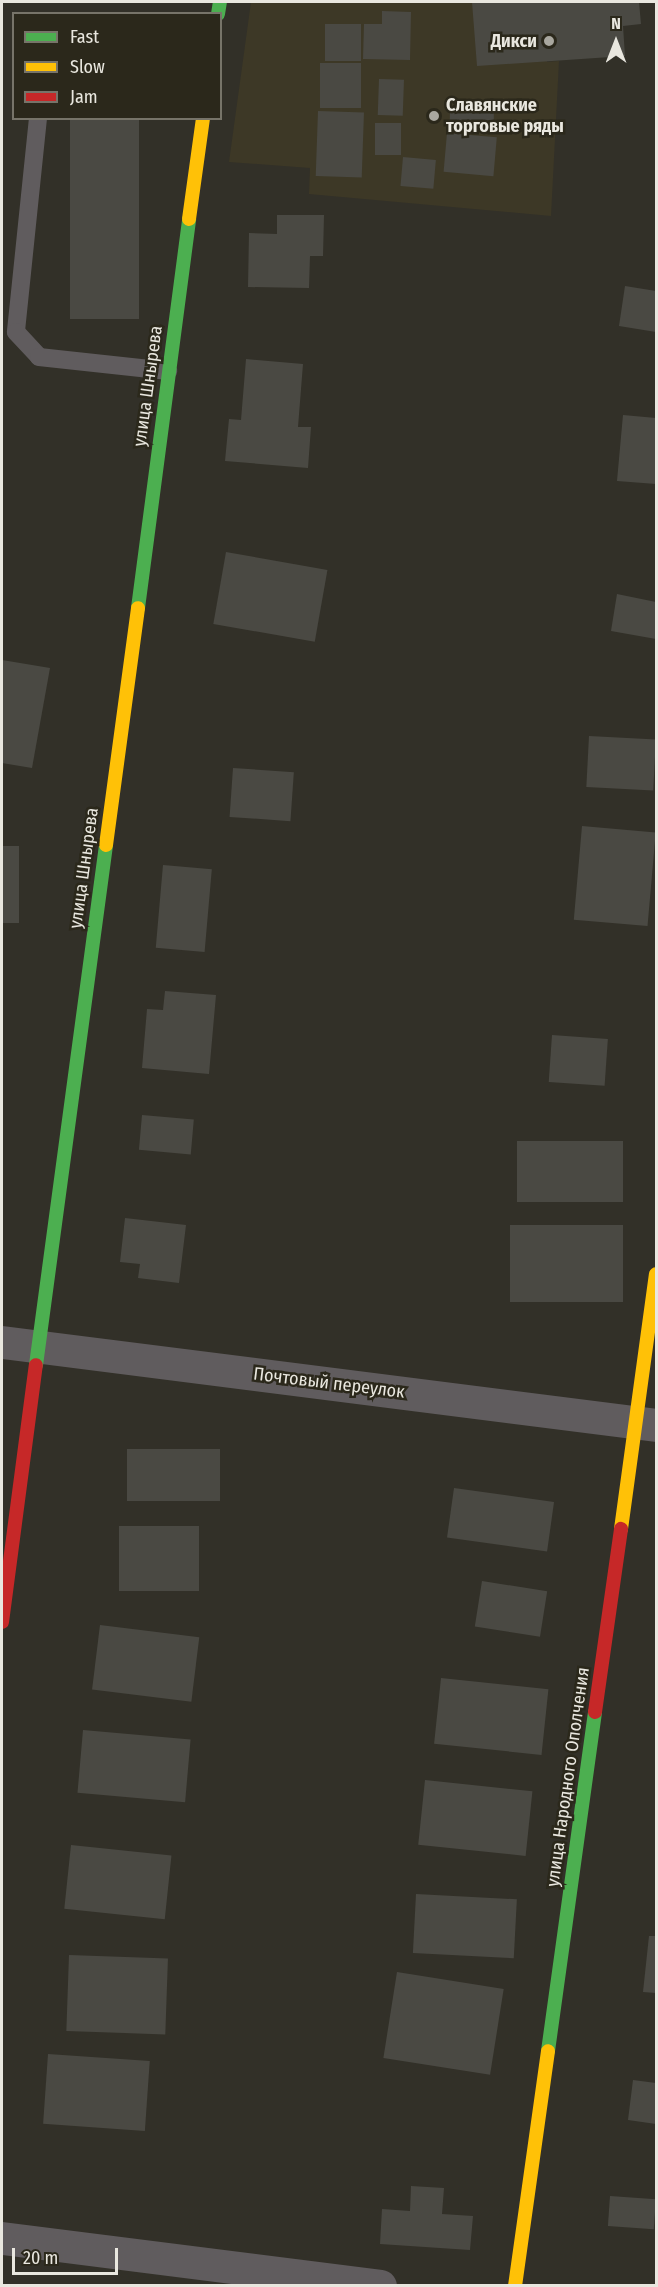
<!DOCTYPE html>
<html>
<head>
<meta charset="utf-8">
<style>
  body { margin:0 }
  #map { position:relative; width:658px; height:2287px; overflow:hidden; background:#323028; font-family:"Fira Sans Condensed",sans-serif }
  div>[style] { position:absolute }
  .built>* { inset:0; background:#3d3826 }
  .building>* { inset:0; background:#4a4943; transform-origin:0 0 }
  .lane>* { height:18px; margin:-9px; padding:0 9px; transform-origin:9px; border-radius:9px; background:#605c5e }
  .street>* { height:33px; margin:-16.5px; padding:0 16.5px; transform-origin:16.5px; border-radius:16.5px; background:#605c5e }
  .fast>* { height:14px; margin:-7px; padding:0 7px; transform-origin:7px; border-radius:7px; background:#4caf50 }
  .slow>* { height:14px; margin:-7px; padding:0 7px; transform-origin:7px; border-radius:7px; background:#ffc107 }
  .jam>* { height:14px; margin:-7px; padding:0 7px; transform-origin:7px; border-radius:7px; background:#c62828 }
  .dots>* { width:16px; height:16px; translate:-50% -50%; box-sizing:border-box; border:3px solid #2b281b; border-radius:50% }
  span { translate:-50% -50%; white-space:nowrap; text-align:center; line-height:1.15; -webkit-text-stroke:5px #2b281b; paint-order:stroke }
  .poi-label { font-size:18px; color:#e9e7df; font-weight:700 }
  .right { translate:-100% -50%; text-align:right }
  .left { translate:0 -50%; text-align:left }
  .street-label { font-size:18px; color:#e9e7df }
  .frame { position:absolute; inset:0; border:3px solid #e9e7df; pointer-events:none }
  .legend { position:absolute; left:12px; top:12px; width:210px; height:108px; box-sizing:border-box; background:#2b281b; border:2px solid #777469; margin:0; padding:8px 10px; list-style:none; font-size:18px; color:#e9e7df }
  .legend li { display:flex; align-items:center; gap:12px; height:30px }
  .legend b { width:30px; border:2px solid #777469 }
  .north { position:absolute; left:586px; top:12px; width:60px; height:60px; -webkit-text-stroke:4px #2b281b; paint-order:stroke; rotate:0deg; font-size:16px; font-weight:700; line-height:24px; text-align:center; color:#e9e7df }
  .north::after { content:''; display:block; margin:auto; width:21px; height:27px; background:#e9e7df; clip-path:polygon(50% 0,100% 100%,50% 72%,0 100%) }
  .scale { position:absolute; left:12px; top:2248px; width:106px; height:27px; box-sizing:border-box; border:3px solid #e9e7df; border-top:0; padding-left:8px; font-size:18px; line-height:21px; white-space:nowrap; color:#e9e7df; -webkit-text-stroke:4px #2b281b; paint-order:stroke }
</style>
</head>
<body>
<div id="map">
  <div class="built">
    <i style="clip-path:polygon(251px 2px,617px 2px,619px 22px,547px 54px,547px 62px,559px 61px,551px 216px,309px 194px,310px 168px,229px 162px)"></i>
  </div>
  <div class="building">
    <i style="clip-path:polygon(472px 2px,639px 2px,641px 24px,623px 26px,625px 56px,477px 66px)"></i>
    <i style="clip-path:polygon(382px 11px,411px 12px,410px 60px,363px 59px,364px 24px,382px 24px)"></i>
    <i style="left:361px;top:24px;width:37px;height:36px;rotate:90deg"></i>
    <i style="left:320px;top:63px;width:41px;height:45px"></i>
    <i style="left:379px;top:79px;width:25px;height:36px;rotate:2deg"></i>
    <i style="left:450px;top:106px;width:44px;height:19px;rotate:1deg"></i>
    <i style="left:318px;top:111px;width:46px;height:65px;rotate:2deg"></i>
    <i style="left:70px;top:118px;width:69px;height:201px"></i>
    <i style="left:375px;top:123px;width:26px;height:32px"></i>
    <i style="left:447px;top:133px;width:50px;height:39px;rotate:5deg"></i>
    <i style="left:403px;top:157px;width:33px;height:29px;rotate:5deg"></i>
    <i style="clip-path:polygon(277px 215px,324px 215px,323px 256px,310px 256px,309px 288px,248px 287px,249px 233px,277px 234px)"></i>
    <i style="clip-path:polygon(625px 286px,656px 291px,656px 332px,619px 326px)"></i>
    <i style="clip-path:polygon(246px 359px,303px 364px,298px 427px,311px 427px,308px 468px,225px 461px,229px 419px,241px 420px)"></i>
    <i style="clip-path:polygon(623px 415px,656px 418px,656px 484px,617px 481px)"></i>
    <i style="left:226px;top:552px;width:103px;height:73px;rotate:10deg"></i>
    <i style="clip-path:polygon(617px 594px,656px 602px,656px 639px,611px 631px)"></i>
    <i style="clip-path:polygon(2px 660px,50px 668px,32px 768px,2px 763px)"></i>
    <i style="left:589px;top:736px;width:67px;height:51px;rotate:3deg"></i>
    <i style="left:233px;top:768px;width:61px;height:49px;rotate:4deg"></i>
    <i style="left:582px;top:826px;width:74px;height:94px;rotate:5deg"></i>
    <i style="left:2px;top:846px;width:17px;height:77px"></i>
    <i style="left:163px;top:865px;width:49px;height:83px;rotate:5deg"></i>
    <i style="clip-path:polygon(165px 991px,216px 995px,209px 1074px,142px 1068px,147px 1009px,163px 1010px)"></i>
    <i style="left:552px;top:1035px;width:56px;height:47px;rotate:4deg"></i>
    <i style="left:142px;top:1115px;width:52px;height:35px;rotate:5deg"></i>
    <i style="left:517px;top:1141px;width:106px;height:61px"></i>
    <i style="clip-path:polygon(125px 1218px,186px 1225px,179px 1283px,138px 1278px,140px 1264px,120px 1262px)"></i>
    <i style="left:510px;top:1225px;width:113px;height:77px"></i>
    <i style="left:127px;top:1449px;width:93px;height:52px"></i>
    <i style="left:454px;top:1488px;width:101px;height:50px;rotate:8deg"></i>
    <i style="left:119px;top:1526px;width:80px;height:65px"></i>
    <i style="left:482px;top:1581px;width:66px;height:46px;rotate:9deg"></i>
    <i style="left:100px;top:1625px;width:100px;height:65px;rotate:7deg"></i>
    <i style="left:441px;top:1678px;width:108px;height:66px;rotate:6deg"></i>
    <i style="left:83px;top:1730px;width:108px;height:63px;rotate:5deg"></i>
    <i style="left:425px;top:1780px;width:108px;height:65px;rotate:6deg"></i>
    <i style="left:71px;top:1845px;width:101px;height:64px;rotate:6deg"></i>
    <i style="left:416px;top:1894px;width:101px;height:59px;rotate:3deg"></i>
    <i style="clip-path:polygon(649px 1936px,656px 1936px,656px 1993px,643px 1992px)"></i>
    <i style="left:69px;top:1955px;width:99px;height:76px;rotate:2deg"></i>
    <i style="left:397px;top:1972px;width:108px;height:87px;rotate:9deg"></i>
    <i style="left:48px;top:2054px;width:102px;height:70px;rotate:4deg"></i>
    <i style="clip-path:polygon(633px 2080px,656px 2083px,656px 2124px,628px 2120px)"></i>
    <i style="clip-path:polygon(411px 2186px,444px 2188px,442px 2214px,473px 2216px,470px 2250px,380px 2244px,382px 2209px,410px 2211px)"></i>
    <i style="left:610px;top:2196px;width:46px;height:30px;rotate:4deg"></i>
  </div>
  <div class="lane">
    <i style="left:38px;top:118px;width:215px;rotate:95.9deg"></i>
    <i style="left:16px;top:332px;width:34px;rotate:47deg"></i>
    <i style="left:39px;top:357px;width:130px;rotate:6.2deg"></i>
  </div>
  <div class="street">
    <i style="left:2px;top:1342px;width:659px;rotate:7.23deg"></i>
    <i style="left:2px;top:2238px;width:381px;rotate:7.2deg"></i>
  </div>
  <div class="fast">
    <i style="left:218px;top:14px;width:12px;rotate:-81deg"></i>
    <i style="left:138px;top:608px;width:392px;rotate:-82.5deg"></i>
    <i style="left:36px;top:1365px;width:525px;rotate:-82.33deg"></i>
    <i style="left:548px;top:2051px;width:342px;rotate:-82.1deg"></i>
  </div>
  <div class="slow">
    <i style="left:189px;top:219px;width:102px;rotate:-82.1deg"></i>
    <i style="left:106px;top:845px;width:239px;rotate:-82.3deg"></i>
    <i style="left:621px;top:1529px;width:257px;rotate:-82.2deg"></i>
    <i style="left:515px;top:2286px;width:237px;rotate:-82deg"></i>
  </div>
  <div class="jam">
    <i style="left:2px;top:1622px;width:259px;rotate:-82.5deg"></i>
    <i style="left:595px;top:1712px;width:185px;rotate:-81.9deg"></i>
  </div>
  <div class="dots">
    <i style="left:549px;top:41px;background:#a9a79f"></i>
    <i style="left:434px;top:116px;background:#a9a79f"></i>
  </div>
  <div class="poi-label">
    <span class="right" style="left:537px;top:41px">Дикси</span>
    <span class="left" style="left:446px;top:116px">Славянские<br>торговые ряды</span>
  </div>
  <div class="street-label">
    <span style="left:148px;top:386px;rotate:-82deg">улица Шнырева</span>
    <span style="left:84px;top:868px;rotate:-82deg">улица Шнырева</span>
    <span style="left:329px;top:1383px;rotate:7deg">Почтовый переулок</span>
    <span style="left:568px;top:1777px;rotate:-82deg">улица Народного Ополчения</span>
  </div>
  <div class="frame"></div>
  <ul class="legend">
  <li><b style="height:8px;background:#4caf50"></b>Fast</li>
  <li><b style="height:8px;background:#ffc107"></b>Slow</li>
  <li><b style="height:8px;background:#c62828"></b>Jam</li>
  </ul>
  <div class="north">N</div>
  <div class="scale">20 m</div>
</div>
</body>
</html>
